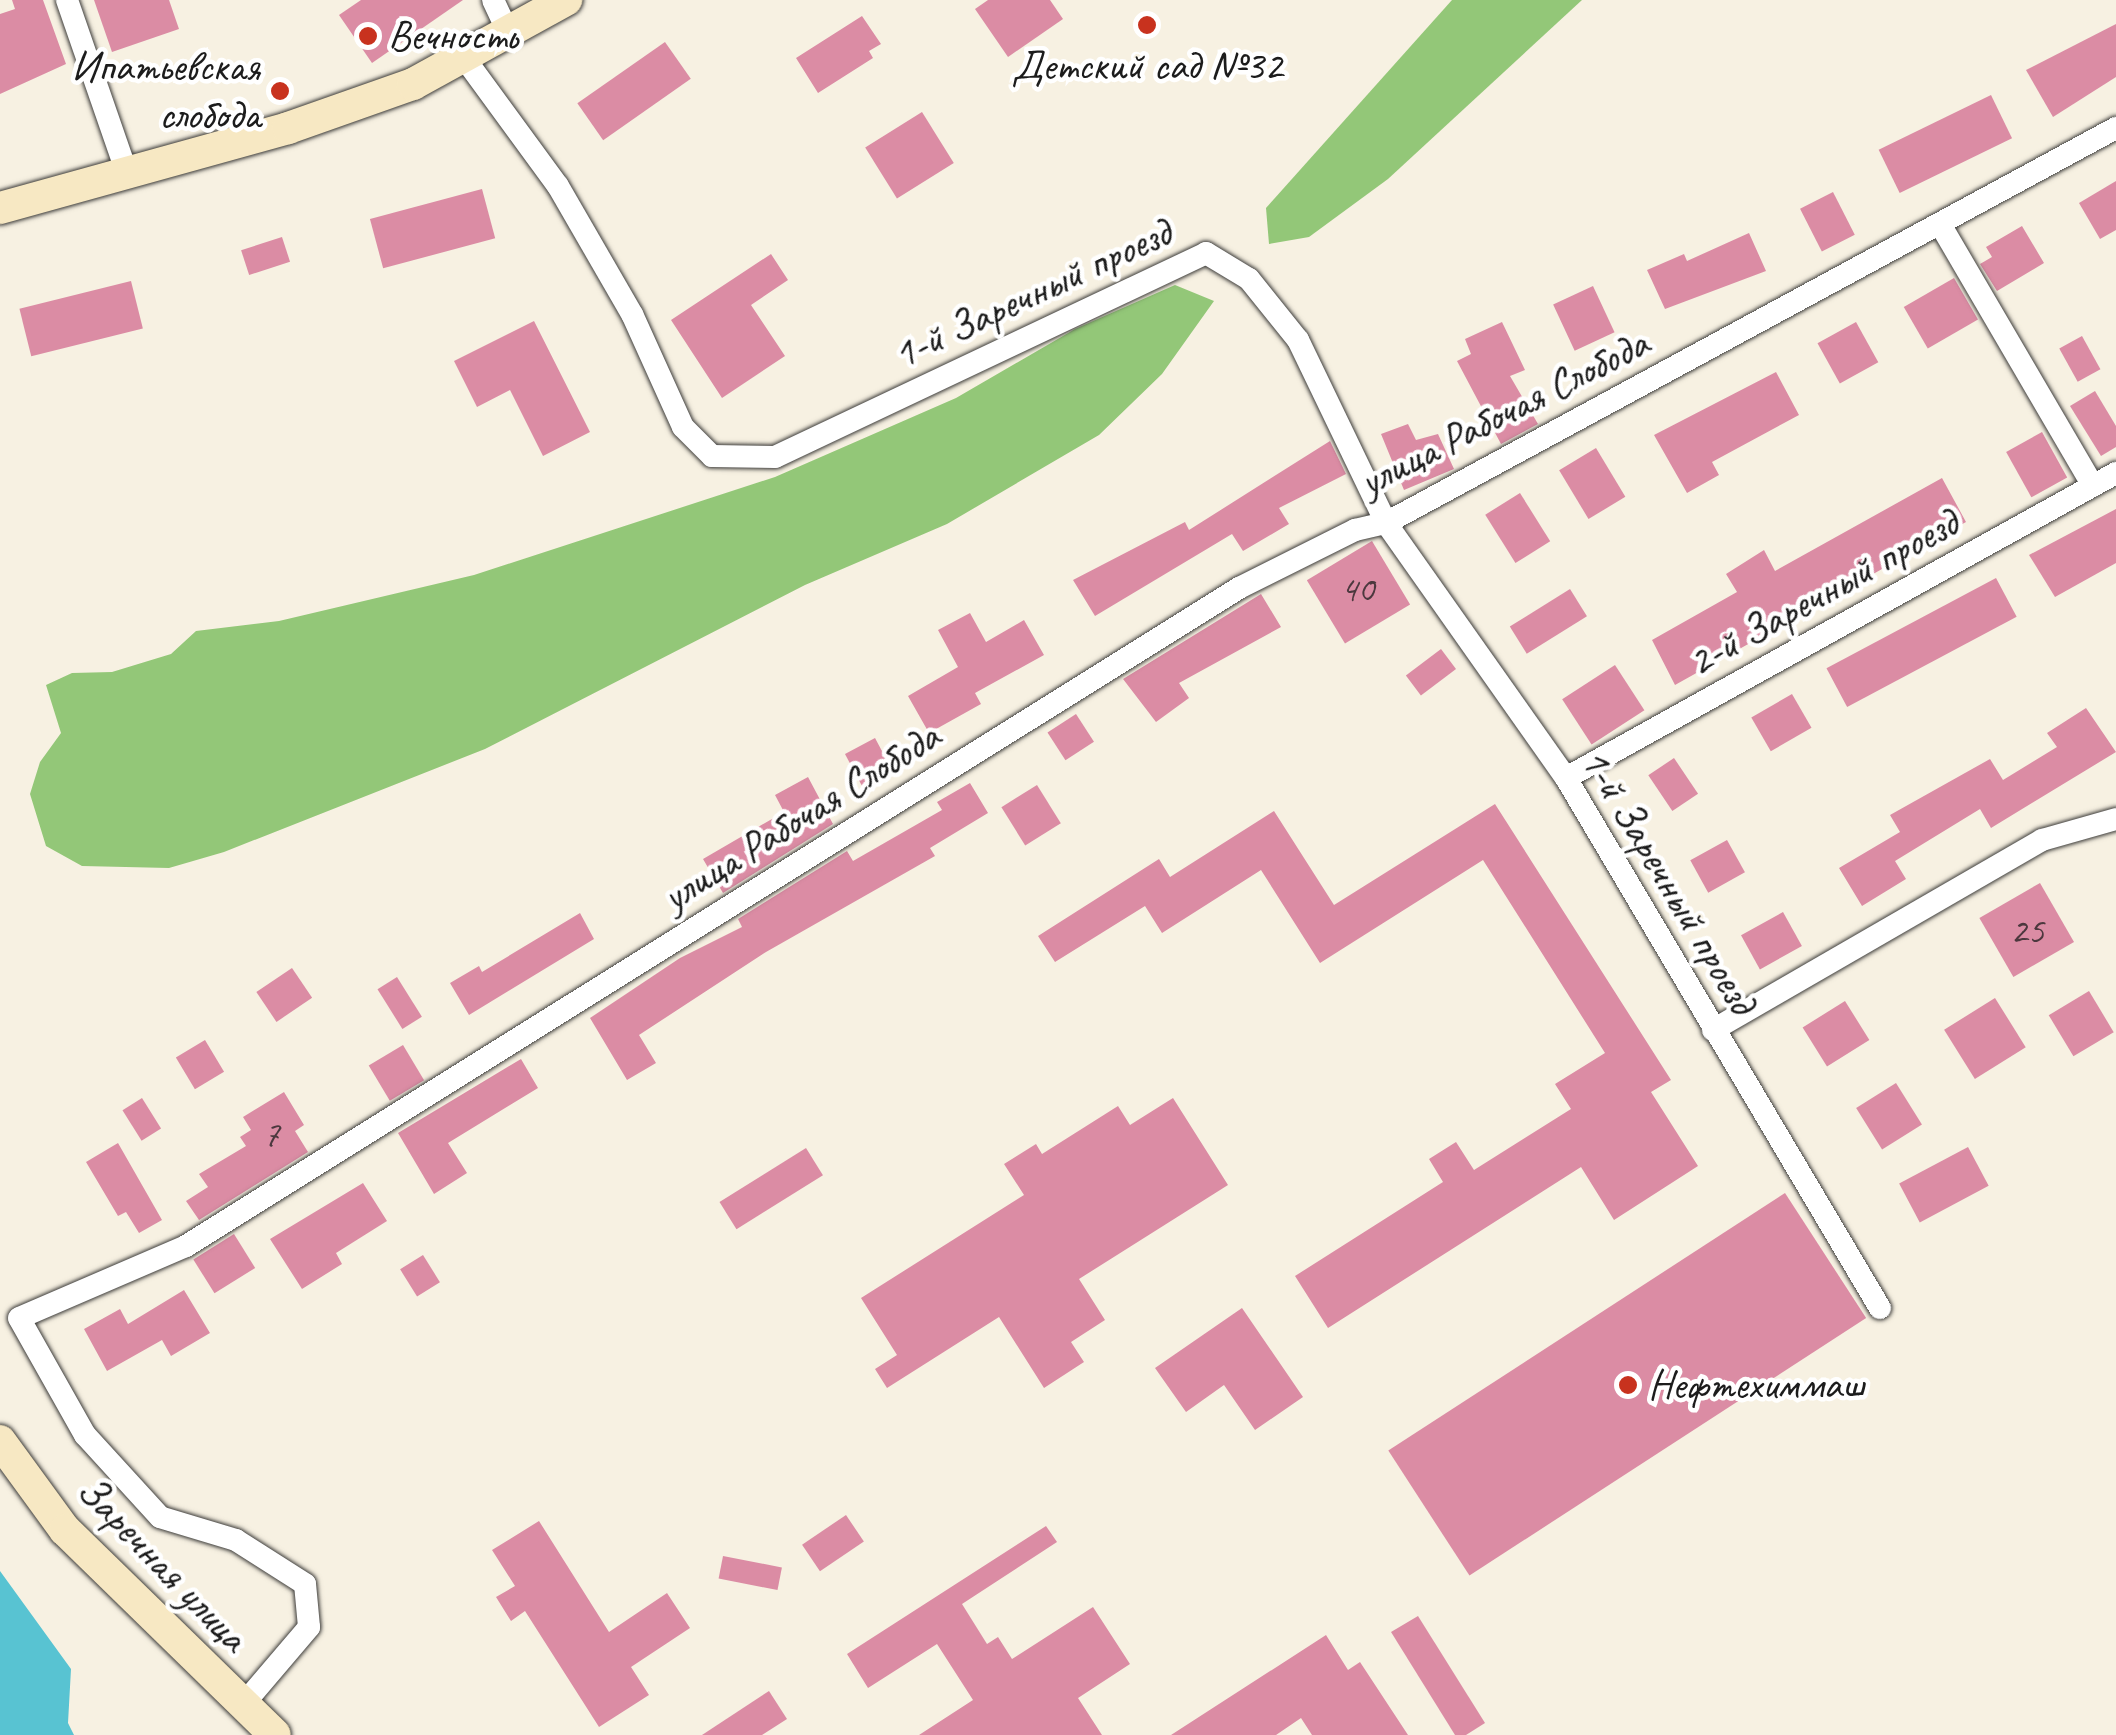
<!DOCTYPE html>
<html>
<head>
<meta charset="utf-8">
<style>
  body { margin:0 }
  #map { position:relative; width:2116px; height:1735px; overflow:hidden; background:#f7f1e2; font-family:Caveat,sans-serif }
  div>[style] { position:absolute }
  .green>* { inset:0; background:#93c778 }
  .water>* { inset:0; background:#58c3d2 }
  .building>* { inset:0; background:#db8ca4; transform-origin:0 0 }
  .roads { filter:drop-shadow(0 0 2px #3d3c3a) drop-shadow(0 0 2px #3d3c3a) }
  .street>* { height:22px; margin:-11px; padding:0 11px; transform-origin:11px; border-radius:11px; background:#fff }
  .secondary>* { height:32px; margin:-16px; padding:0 16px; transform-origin:16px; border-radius:16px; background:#f7e8c3 }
  .dots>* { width:28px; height:28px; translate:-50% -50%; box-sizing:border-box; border:5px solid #fff; border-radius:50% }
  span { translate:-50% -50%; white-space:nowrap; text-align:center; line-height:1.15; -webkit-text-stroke:9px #fff; paint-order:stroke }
  .number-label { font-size:38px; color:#4c383e }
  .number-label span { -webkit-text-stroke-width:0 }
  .poi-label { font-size:42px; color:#1c1c1c }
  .left { translate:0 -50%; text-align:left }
  .right { translate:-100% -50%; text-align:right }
  .street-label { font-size:42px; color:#1c1c1c }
</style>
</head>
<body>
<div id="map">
  <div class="green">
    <i style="clip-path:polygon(1452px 0,1582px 0,1388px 179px,1309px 237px,1269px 244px,1266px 208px)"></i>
    <i style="clip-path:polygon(1175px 285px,1214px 301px,1162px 374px,1099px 435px,947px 524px,805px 585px,485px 749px,224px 852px,169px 868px,82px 866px,46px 846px,30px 794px,40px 762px,61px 733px,46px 685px,72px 673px,112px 672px,171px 654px,196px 631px,279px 621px,474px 575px,775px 477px,956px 398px,1075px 329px)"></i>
  </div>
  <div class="water">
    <i style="clip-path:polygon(0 1571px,71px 1669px,68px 1723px,74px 1735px,0 1735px)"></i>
  </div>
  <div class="building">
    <i style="clip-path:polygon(12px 0,43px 0,66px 64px,0 94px,0 14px,15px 9px)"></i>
    <i style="clip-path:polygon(94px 0,169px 0,179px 29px,112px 52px)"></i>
    <i style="clip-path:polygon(361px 0,463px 0,372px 63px,339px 15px)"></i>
    <i style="clip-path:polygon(988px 0,1050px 0,1063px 19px,1008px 57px,975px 9px)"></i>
    <i style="clip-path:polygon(862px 16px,881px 44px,869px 51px,873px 58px,818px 93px,796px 58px)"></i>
    <i style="clip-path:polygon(2116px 24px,2116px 77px,2053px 117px,2026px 70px)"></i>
    <i style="left:665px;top:42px;width:45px;height:107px;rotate:55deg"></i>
    <i style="left:1991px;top:95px;width:48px;height:125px;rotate:64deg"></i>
    <i style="left:922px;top:112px;width:60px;height:67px;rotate:58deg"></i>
    <i style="clip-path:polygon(2116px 181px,2116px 230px,2100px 239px,2079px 203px)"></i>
    <i style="left:482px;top:189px;width:51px;height:116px;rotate:75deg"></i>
    <i style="left:1833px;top:192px;width:48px;height:37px;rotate:63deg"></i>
    <i style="clip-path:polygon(2022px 226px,2044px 263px,1997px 291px,1980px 264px,1992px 257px,1986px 247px)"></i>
    <i style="clip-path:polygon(1749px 233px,1766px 271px,1665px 309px,1647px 270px,1684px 254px,1687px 261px)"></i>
    <i style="left:282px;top:237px;width:26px;height:43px;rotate:72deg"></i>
    <i style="clip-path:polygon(771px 254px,788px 280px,751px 305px,785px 356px,722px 398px,671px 320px)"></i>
    <i style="left:1954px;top:278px;width:48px;height:58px;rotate:60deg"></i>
    <i style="left:131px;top:281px;width:49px;height:115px;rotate:76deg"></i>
    <i style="left:1593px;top:286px;width:51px;height:44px;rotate:65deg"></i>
    <i style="clip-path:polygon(534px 321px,590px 432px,543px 456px,510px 390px,477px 407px,454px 361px)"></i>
    <i style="clip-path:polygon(1502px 322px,1525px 370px,1510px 376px,1538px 424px,1501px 444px,1457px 361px,1471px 354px,1465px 339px)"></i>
    <i style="left:1856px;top:322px;width:46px;height:44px;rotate:61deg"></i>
    <i style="left:2082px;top:336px;width:38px;height:26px;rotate:61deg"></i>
    <i style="clip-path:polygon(1776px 372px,1799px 415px,1712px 462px,1719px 475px,1687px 493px,1654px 435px)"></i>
    <i style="clip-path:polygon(2095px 391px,2116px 426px,2116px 447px,2101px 456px,2070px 406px)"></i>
    <i style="clip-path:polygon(1408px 424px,1416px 440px,1438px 434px,1454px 469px,1404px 490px,1381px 434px)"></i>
    <i style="left:2042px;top:432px;width:52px;height:41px;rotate:61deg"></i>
    <i style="clip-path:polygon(1330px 441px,1346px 474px,1279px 508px,1289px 524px,1243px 551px,1232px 534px,1095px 616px,1073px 580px,1185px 522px,1189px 530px)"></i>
    <i style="left:1596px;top:448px;width:57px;height:43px;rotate:59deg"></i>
    <i style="clip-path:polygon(1942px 478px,1966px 522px,1675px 685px,1652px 640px,1737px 592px,1726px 574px,1764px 550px,1775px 571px)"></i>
    <i style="left:1520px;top:493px;width:57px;height:41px;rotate:58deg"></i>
    <i style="clip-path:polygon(2116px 509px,2116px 563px,2055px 597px,2029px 555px)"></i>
    <i style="left:1372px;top:541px;width:74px;height:76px;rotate:59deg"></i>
    <i style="left:1996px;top:578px;width:44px;height:192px;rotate:62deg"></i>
    <i style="left:1570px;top:589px;width:32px;height:71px;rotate:58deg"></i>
    <i style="clip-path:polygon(1261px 594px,1281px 627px,1179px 683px,1189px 698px,1156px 722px,1123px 679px)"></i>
    <i style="clip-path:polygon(970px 613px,986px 642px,1024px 620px,1044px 655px,975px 693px,981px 704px,929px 733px,908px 696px,958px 667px,938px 630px)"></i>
    <i style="left:1441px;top:649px;width:25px;height:44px;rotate:53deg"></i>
    <i style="left:1615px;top:665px;width:54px;height:63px;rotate:57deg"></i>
    <i style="left:1792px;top:694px;width:39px;height:47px;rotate:60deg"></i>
    <i style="clip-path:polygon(2086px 708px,2116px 752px,1991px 828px,1980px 809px,1895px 861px,1906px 879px,1862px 906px,1839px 868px,1900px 832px,1890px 815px,1990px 759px,2003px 780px,2057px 747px,2047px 733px)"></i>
    <i style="left:1076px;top:714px;width:33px;height:34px;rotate:57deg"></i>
    <i style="left:875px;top:738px;width:40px;height:34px;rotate:62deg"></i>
    <i style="left:1674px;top:758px;width:43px;height:31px;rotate:56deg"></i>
    <i style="clip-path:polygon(808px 777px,833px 824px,723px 893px,703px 859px,784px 812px,775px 795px)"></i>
    <i style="clip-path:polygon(970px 783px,988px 813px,930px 848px,935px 856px,766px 952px,639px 1035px,656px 1063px,627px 1080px,590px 1018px,680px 958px,742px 927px,738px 919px,847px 851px,853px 861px,942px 810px,937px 802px)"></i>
    <i style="left:1037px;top:785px;width:45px;height:42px;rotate:58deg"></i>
    <i style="clip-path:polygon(1495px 804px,1671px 1080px,1651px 1092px,1698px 1166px,1614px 1220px,1581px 1167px,1328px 1328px,1295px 1276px,1443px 1182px,1429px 1159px,1456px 1142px,1474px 1170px,1571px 1109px,1555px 1084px,1605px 1053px,1483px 860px,1320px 963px,1261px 870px,1162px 933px,1145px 906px,1055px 962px,1038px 936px,1159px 859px,1170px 877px,1274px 811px,1334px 905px)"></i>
    <i style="left:1727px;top:840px;width:37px;height:42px;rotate:61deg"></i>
    <i style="left:2040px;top:883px;width:68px;height:70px;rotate:60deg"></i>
    <i style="left:1783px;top:912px;width:39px;height:48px;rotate:61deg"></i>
    <i style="clip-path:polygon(580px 913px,594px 939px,469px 1015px,450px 983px,479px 966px,482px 972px)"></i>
    <i style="left:292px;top:968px;width:36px;height:43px;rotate:56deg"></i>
    <i style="left:397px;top:977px;width:47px;height:23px;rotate:58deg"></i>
    <i style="left:2089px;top:991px;width:48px;height:47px;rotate:59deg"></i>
    <i style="left:1995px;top:998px;width:58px;height:60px;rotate:58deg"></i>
    <i style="left:1845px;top:1001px;width:46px;height:50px;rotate:58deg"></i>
    <i style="left:205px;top:1040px;width:37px;height:34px;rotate:59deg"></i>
    <i style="left:403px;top:1045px;width:41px;height:40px;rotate:59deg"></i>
    <i style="clip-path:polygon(521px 1059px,538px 1088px,448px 1143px,467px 1173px,434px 1194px,398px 1133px)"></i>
    <i style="left:1896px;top:1083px;width:49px;height:47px;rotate:58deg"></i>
    <i style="clip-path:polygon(284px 1092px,304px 1125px,295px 1131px,308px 1152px,199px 1220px,186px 1201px,208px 1187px,199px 1174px,246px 1146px,240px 1137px,251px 1130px,243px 1117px)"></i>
    <i style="left:142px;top:1098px;width:36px;height:23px;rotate:58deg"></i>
    <i style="clip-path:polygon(1173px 1098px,1228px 1185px,1079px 1279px,1105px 1320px,1071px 1342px,1084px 1362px,1044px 1388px,999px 1317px,887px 1388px,875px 1369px,897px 1355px,861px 1298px,1024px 1195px,1004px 1164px,1036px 1144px,1042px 1154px,1118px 1106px,1130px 1125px)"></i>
    <i style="clip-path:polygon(118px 1143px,162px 1220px,139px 1233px,126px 1212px,118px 1216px,86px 1162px)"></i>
    <i style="left:1968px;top:1147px;width:44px;height:78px;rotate:62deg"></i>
    <i style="left:806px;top:1148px;width:32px;height:102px;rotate:58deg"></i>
    <i style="clip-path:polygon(363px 1183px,387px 1221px,336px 1253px,342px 1264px,302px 1289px,270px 1239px)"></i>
    <i style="left:1785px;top:1193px;width:149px;height:473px;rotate:57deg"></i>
    <i style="left:234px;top:1234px;width:40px;height:48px;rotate:58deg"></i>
    <i style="left:423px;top:1255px;width:32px;height:27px;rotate:58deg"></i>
    <i style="clip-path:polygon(184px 1290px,210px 1333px,171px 1356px,162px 1340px,107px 1371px,84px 1329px,120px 1309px,128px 1324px)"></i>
    <i style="clip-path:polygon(1242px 1308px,1303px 1397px,1255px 1430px,1224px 1385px,1186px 1412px,1155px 1368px)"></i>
    <i style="left:846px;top:1515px;width:32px;height:53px;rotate:56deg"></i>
    <i style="clip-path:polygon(539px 1521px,609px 1632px,667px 1593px,690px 1628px,631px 1667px,649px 1695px,599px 1727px,525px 1611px,511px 1621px,496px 1597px,515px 1586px,492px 1550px)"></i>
    <i style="clip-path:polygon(1046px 1526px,1057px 1542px,962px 1604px,987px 1644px,998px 1637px,1012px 1659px,1093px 1607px,1130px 1664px,1078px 1698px,1102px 1735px,919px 1735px,973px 1700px,937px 1644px,868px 1688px,847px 1654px)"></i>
    <i style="left:723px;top:1556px;width:60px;height:23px;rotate:11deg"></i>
    <i style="clip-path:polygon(1418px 1616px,1485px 1723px,1466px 1735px,1455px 1735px,1391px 1632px)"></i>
    <i style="clip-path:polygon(1326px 1635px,1348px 1670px,1360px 1662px,1408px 1735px,1312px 1735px,1301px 1718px,1276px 1735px,1171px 1735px)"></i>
    <i style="clip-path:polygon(769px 1691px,787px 1719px,762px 1735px,702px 1735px)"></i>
  </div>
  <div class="roads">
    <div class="street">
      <i style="left:67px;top:0;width:183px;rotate:70.9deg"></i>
      <i style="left:493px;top:0;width:38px;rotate:65deg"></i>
      <i style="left:465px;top:59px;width:157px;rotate:53.8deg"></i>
      <i style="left:558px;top:186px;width:148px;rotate:60deg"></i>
      <i style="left:632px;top:314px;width:124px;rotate:65.7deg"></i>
      <i style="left:683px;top:427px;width:41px;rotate:45deg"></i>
      <i style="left:712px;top:456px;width:63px;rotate:0.9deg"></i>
      <i style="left:775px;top:457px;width:477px;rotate:-25.3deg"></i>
      <i style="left:1206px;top:253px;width:50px;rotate:31.2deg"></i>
      <i style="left:1249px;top:279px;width:78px;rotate:51.2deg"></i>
      <i style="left:1298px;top:340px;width:203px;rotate:64.3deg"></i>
      <i style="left:1386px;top:523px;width:312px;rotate:54.8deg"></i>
      <i style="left:1566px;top:778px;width:616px;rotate:59.36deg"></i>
      <i style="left:1940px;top:224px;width:303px;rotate:59.7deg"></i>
      <i style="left:1566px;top:778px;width:629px;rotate:-29.01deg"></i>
      <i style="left:1713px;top:1030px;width:380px;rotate:-30deg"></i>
      <i style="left:2042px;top:840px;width:77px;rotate:-15.8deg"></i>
      <i style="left:241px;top:1707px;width:105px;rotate:-49.6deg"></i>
      <i style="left:309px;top:1627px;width:43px;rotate:-95.3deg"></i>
      <i style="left:305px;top:1584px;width:82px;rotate:-147.5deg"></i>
      <i style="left:236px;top:1540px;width:79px;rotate:-163.2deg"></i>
      <i style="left:160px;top:1517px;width:111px;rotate:-132.4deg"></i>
      <i style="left:85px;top:1435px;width:134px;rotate:-119.4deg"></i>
      <i style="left:19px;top:1318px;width:182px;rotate:-23.3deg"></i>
      <i style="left:186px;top:1246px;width:1242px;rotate:-32deg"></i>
      <i style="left:1239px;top:588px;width:130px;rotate:-26.6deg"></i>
      <i style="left:1355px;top:530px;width:32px;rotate:-13deg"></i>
      <i style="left:1386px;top:523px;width:830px;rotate:-28.42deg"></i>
    </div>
    <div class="secondary">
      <i style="left:0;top:208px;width:299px;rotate:-15.5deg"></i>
      <i style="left:288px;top:128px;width:133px;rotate:-19.4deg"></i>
      <i style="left:413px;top:84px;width:175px;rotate:-28.8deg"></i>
      <i style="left:0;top:1441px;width:110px;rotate:53.9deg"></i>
      <i style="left:65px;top:1530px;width:293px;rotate:44.3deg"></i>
    </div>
  </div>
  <div class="dots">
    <i style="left:1147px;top:25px;background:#c8321e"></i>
    <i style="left:368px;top:36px;background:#c8321e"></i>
    <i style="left:280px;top:91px;background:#c8321e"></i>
    <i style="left:1628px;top:1385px;background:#c8321e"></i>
  </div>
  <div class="number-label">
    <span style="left:1357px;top:589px">40</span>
    <span style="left:2027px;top:931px">25</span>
    <span style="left:271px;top:1134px">7</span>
  </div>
  <div class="poi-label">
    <span class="left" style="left:388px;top:36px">Вечность</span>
    <span style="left:1147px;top:66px">Детский сад №32</span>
    <span class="right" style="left:260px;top:91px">Ипатьевская<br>слобода</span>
    <span class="left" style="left:1648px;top:1385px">Нефтехиммаш</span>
  </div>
  <div class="street-label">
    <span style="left:1032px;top:294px;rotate:-25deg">1-й Заречный проезд</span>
    <span style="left:1504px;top:413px;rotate:-27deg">улица Рабочая Слобода</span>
    <span style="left:1823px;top:593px;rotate:-29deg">2-й Заречный проезд</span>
    <span style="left:801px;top:817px;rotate:-32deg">улица Рабочая Слобода</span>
    <span style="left:1668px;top:881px;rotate:59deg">1-й Заречный проезд</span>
    <span style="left:162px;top:1564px;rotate:46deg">Заречная улица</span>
  </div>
</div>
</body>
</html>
